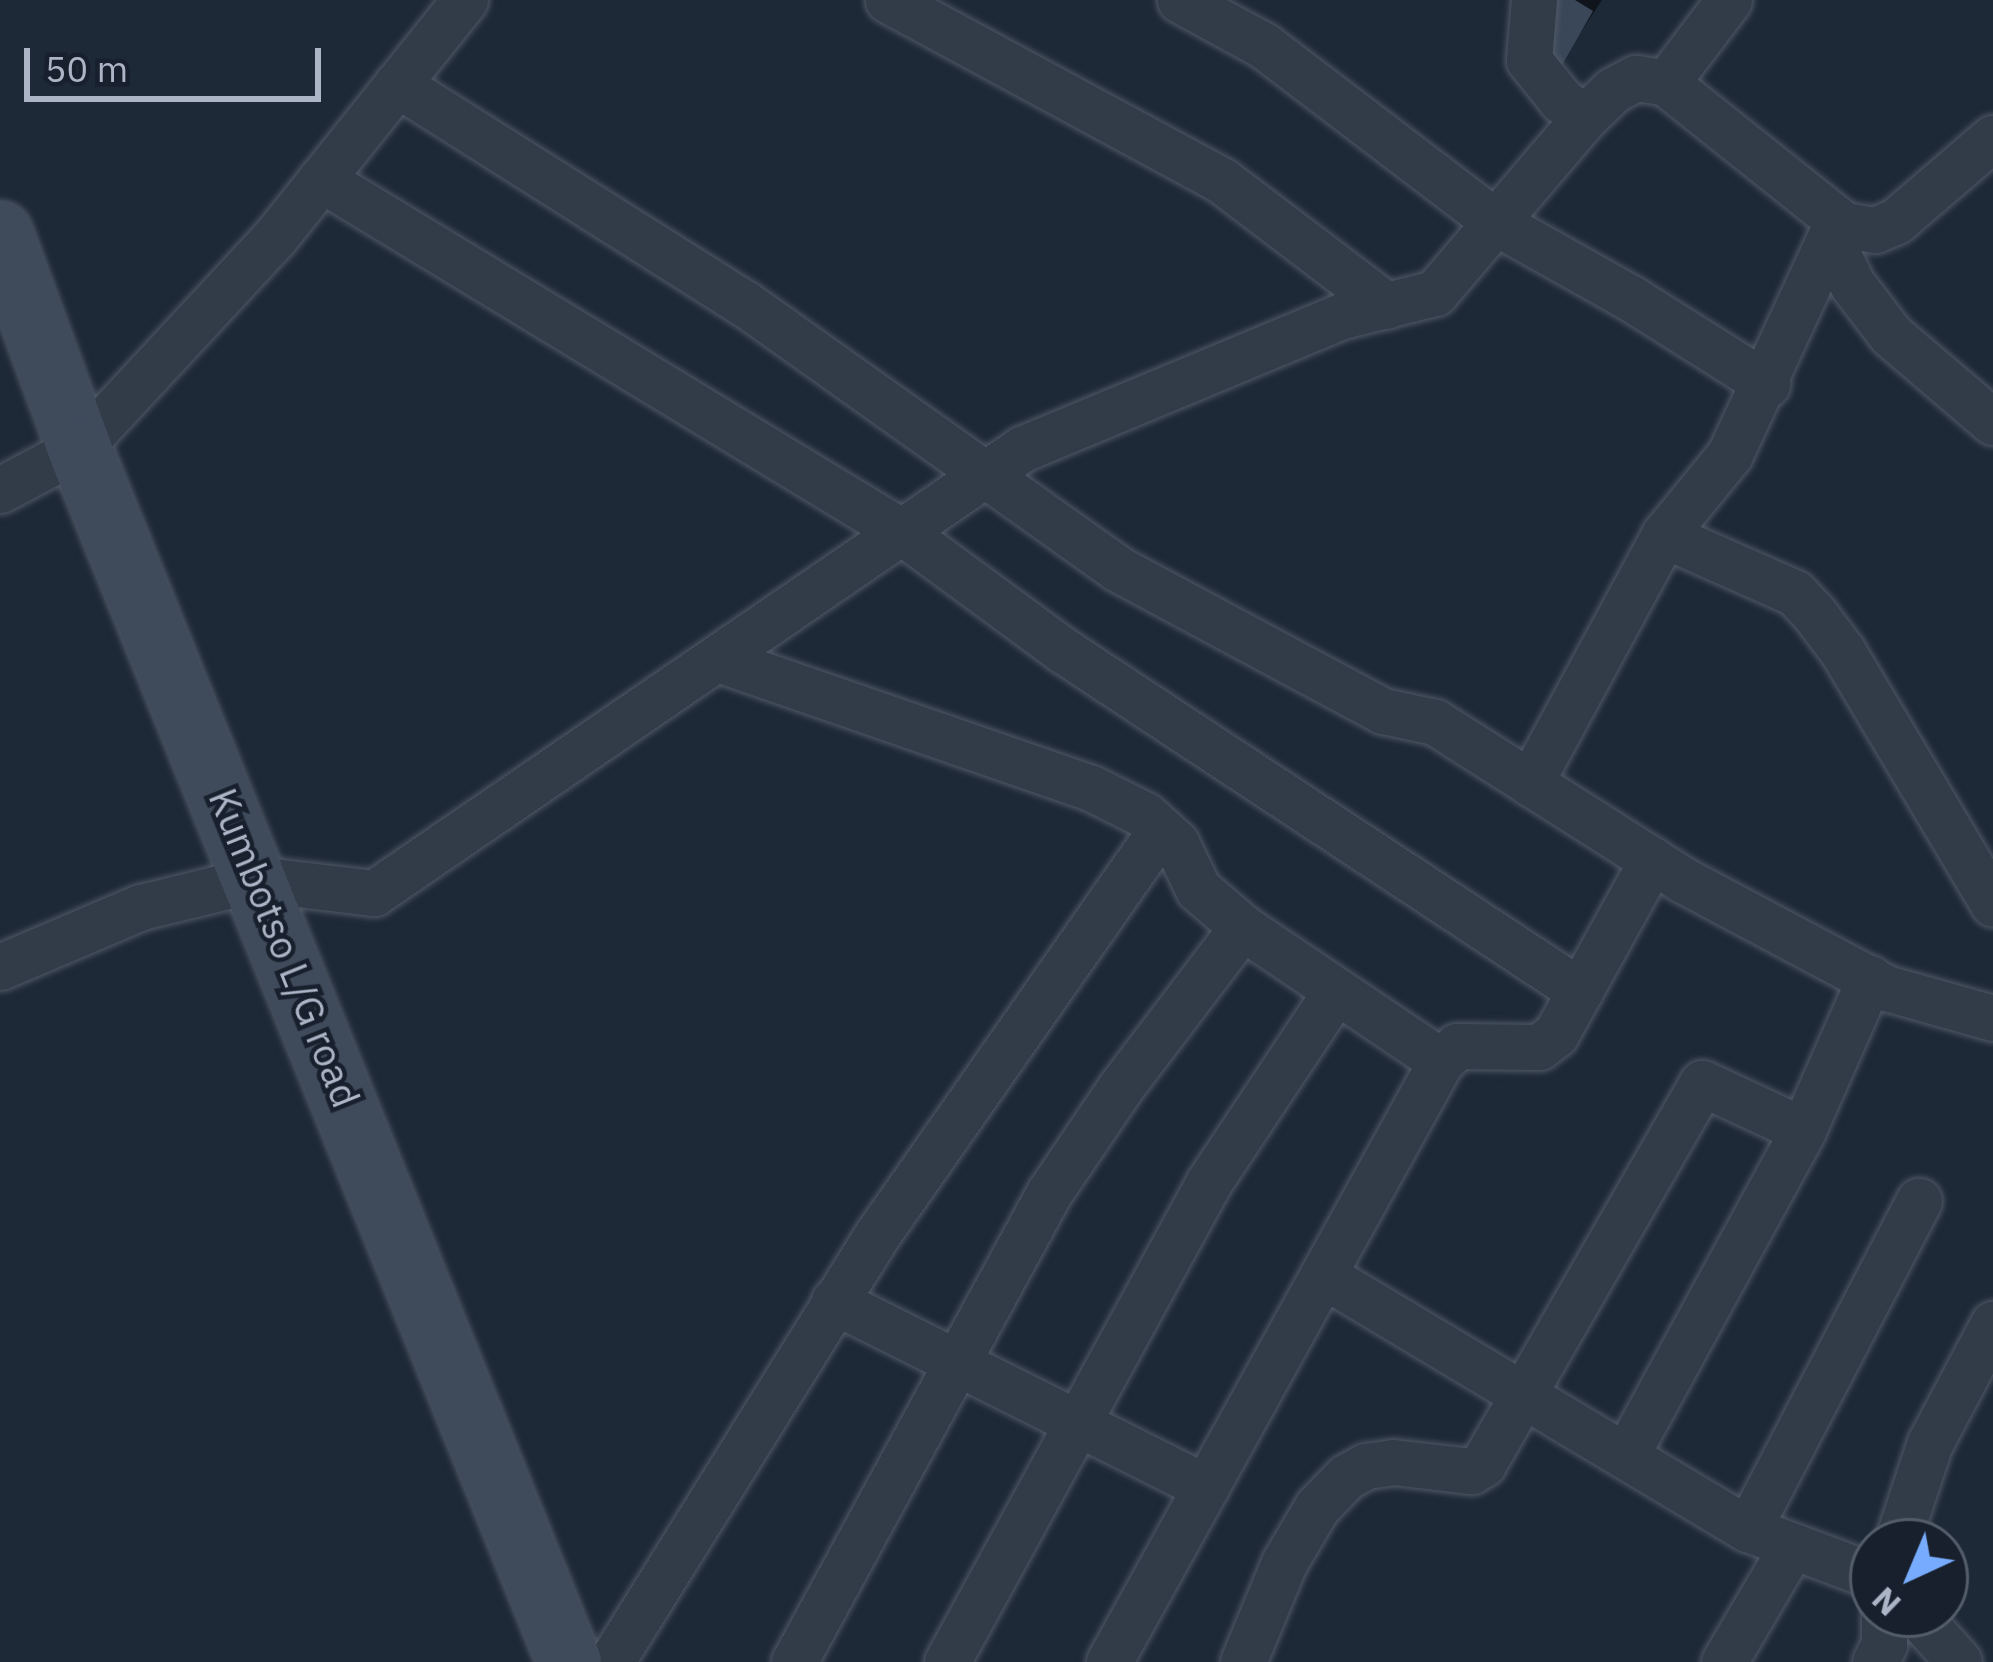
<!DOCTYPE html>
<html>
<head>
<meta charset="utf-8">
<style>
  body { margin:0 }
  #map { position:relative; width:1993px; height:1662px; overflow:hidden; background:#1e2937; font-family:"IBM Plex Sans",sans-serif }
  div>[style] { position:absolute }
  .shadow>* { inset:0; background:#0007 }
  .building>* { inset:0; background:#3a4758 }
  .roads { filter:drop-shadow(0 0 3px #4f5866) drop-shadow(0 0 3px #4f5866) }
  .street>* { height:45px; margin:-22.5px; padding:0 22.5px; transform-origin:22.5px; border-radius:22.5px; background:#323b48 }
  .secondary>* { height:63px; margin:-31.5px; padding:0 31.5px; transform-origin:31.5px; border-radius:31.5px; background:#3f4a5b }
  span { translate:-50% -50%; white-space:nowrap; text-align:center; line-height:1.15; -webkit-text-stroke:9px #17202c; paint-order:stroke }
  .street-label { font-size:39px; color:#abb5c5 }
  .north { position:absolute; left:1849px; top:1518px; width:120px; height:120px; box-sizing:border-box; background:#17202c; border:3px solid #525c69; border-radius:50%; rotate:224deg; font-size:33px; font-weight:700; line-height:48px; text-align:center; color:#abb5c5 }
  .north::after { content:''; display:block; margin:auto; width:42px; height:54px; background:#77abfe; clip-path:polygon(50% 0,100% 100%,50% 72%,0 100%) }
  .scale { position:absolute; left:24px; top:48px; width:297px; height:54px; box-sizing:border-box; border:6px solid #abb5c5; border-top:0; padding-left:15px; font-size:36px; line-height:42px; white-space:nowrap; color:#abb5c5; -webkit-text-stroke:9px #17202c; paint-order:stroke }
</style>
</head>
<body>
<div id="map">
  <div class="shadow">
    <i style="clip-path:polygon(1557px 0,1602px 0,1562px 61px)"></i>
  </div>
  <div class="building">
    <i style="clip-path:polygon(1554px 0,1575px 0,1593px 11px,1562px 65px,1544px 43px)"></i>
  </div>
  <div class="roads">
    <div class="street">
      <i style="left:888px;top:0;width:379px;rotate:28.4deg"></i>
      <i style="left:1221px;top:180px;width:208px;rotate:37.2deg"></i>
      <i style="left:1180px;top:0;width:94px;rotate:28.5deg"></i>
      <i style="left:1263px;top:45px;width:292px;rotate:37.3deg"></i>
      <i style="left:1495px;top:222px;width:157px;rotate:29.3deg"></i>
      <i style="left:1632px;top:299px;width:160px;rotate:32.2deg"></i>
      <i style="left:1534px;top:0;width:60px;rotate:94.8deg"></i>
      <i style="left:1529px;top:60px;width:51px;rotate:51.3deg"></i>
      <i style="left:1561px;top:100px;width:29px;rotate:38deg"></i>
      <i style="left:1666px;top:83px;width:104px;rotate:-52.8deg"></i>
      <i style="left:397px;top:84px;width:410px;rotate:32.3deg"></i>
      <i style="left:744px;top:303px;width:459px;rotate:35.4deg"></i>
      <i style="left:1118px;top:569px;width:301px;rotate:28.2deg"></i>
      <i style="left:1383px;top:711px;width:53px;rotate:11.9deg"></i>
      <i style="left:1435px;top:722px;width:294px;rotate:32.5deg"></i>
      <i style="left:1683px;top:880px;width:230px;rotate:28deg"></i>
      <i style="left:1886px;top:988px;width:111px;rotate:15.7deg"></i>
      <i style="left:321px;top:179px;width:680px;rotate:31.28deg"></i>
      <i style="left:902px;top:532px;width:201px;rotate:36.3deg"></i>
      <i style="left:1064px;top:651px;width:618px;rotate:33.38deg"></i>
      <i style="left:1830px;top:238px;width:51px;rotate:64.4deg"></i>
      <i style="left:1852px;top:284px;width:64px;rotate:52.6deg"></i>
      <i style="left:1891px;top:335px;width:134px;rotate:40.5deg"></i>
      <i style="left:0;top:490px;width:89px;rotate:-28deg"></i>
      <i style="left:79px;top:448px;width:288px;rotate:-47.1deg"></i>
      <i style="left:275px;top:237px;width:304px;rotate:-51.3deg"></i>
      <i style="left:1664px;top:535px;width:143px;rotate:23.9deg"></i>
      <i style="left:1795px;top:593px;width:26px;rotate:47deg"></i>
      <i style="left:1813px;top:612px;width:50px;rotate:53.1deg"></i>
      <i style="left:1843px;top:652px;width:293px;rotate:59.2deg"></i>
      <i style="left:718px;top:659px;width:395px;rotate:19.1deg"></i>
      <i style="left:1091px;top:788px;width:60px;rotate:26.6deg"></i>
      <i style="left:1145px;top:815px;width:42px;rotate:42.1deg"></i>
      <i style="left:1176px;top:843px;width:51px;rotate:64.4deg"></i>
      <i style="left:1198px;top:889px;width:58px;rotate:40.8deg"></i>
      <i style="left:1242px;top:927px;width:240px;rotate:34deg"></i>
      <i style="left:1530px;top:783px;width:282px;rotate:-61.6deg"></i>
      <i style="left:1664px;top:535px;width:104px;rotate:-50.8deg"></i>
      <i style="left:1730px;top:454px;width:238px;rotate:-65.2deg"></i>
      <i style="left:1830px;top:238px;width:19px;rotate:-43deg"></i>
      <i style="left:0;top:967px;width:153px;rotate:-23.1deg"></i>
      <i style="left:141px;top:907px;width:118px;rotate:-13.7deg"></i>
      <i style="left:256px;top:879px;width:119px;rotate:6.8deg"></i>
      <i style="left:374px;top:893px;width:786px;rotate:-34.42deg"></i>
      <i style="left:1022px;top:449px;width:347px;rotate:-22.6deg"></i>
      <i style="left:1342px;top:316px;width:96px;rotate:-13.9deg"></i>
      <i style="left:1435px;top:293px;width:230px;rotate:-49.6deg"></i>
      <i style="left:1584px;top:118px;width:40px;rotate:-44deg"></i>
      <i style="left:1613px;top:90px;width:26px;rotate:-28deg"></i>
      <i style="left:1636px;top:78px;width:30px;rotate:9deg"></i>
      <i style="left:1666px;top:83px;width:228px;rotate:38.6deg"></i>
      <i style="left:1844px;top:225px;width:31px;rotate:9deg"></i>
      <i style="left:1875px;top:230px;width:23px;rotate:-23deg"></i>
      <i style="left:1896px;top:221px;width:128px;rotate:-40.6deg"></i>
      <i style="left:1323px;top:1275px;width:495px;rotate:30.9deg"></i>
      <i style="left:1748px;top:1529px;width:134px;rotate:20.6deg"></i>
      <i style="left:834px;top:1301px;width:416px;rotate:26.6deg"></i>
      <i style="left:1626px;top:1455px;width:370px;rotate:-61.4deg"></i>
      <i style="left:1748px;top:1529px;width:370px;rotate:-62.5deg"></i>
      <i style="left:1897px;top:1542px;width:104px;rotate:-71.6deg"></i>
      <i style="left:1930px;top:1443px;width:135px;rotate:-62.1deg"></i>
      <i style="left:1916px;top:1614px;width:64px;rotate:48.1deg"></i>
      <i style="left:611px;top:1662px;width:503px;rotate:-58.08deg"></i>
      <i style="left:877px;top:1235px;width:495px;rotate:-55deg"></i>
      <i style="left:794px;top:1662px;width:534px;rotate:-61.47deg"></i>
      <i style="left:1049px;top:1193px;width:127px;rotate:-55.9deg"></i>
      <i style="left:1120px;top:1088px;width:202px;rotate:-52.8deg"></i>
      <i style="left:947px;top:1662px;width:547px;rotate:-61.37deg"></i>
      <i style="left:1209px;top:1182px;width:228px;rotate:-56.4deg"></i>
      <i style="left:1109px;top:1662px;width:687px;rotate:-61.08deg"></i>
      <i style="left:1441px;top:1061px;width:22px;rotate:-43deg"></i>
      <i style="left:1457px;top:1046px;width:82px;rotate:0.7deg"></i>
      <i style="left:1539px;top:1047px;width:21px;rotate:-37deg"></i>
      <i style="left:1556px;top:1034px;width:199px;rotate:-61.1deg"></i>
      <i style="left:1243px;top:1662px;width:107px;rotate:-67.5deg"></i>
      <i style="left:1284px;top:1563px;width:65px;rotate:-59.5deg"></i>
      <i style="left:1317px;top:1507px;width:42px;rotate:-46deg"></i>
      <i style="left:1346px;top:1477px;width:23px;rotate:-29deg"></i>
      <i style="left:1366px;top:1466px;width:27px;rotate:-8deg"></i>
      <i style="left:1393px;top:1462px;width:79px;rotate:6.6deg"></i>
      <i style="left:1471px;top:1471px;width:14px;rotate:-30deg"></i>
      <i style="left:1483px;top:1464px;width:439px;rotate:-60.1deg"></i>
      <i style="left:1702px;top:1083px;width:111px;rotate:25deg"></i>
      <i style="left:1803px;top:1130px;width:166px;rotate:-66.2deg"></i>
      <i style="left:1724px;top:1662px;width:134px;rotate:-59.6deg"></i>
      <i style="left:1875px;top:1662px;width:20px;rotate:-63deg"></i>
      <i style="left:1884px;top:1644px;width:30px;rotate:-90deg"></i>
    </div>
    <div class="secondary">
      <i style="left:0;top:233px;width:229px;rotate:69.8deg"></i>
      <i style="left:79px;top:448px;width:1309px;rotate:68.02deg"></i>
    </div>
  </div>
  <div class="street-label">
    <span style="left:284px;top:948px;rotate:68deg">Kumbotso L/G road</span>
  </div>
  <div class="north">N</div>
  <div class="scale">50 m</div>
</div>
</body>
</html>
